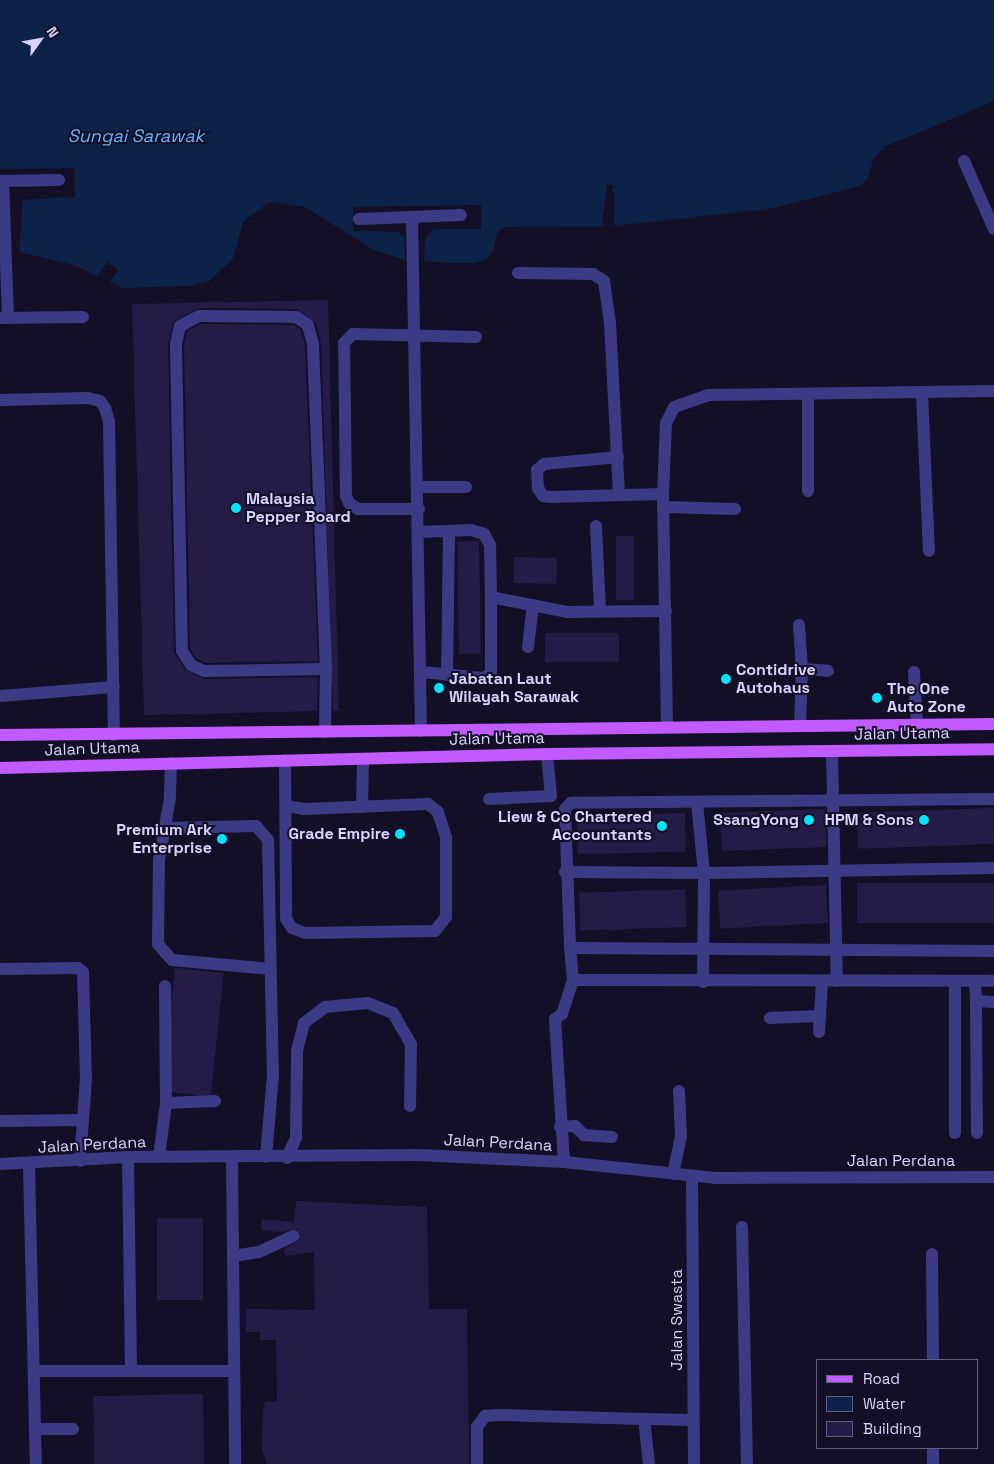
<!DOCTYPE html>
<html>
<head>
<meta charset="utf-8">
<style>
  body { margin:0 }
  #map { position:relative; width:994px; height:1464px; overflow:hidden; background:#130f26; font-family:"Space Grotesk",sans-serif }
  div>[style] { position:absolute }
  .water>* { inset:0; background:#0c2248 }
  .pier>* { inset:0; background:#130f26 }
  .building>* { inset:0; background:#241b47; transform-origin:0 0 }
  .minor>* { height:12px; margin:-6px; padding:0 6px; transform-origin:6px; border-radius:6px; background:#3d3a85 }
  .major>* { height:12px; margin:-6px; padding:0 6px; transform-origin:6px; border-radius:6px; background:#c25bff }
  .dots>* { width:14px; height:14px; translate:-50% -50%; box-sizing:border-box; border:2px solid #130f26; border-radius:50% }
  span { translate:-50% -50%; white-space:nowrap; text-align:center; line-height:1.15; -webkit-text-stroke:4px #130f26; paint-order:stroke }
  .poi-label { font-size:16px; color:#d9d4ff; font-weight:700 }
  .left { translate:0 -50%; text-align:left }
  .right { translate:-100% -50%; text-align:right }
  .street-label { font-size:16px; color:#d9d4ff }
  .water-label { font-size:18px; color:#62b6ff; font-style:italic }
  .legend { position:absolute; left:816px; top:1359px; width:162px; height:90px; box-sizing:border-box; background:#130f26; border:1px solid #625e7d; margin:0; padding:6px 9px; list-style:none; font-size:15px; color:#d9d4ff }
  .legend li { display:flex; align-items:center; gap:10px; height:25px }
  .legend b { width:25px; border:1px solid #625e7d }
  .north { position:absolute; left:15px; top:15px; width:50px; height:50px; -webkit-text-stroke:4px #130f26; paint-order:stroke; rotate:58deg; font-size:14px; font-weight:700; line-height:20px; text-align:center; color:#d9d4ff }
  .north::after { content:''; display:block; margin:auto; width:18px; height:22px; background:#d9d4ff; clip-path:polygon(50% 0,100% 100%,50% 72%,0 100%) }
</style>
</head>
<body>
<div id="map">
  <div class="water">
    <i style="clip-path:polygon(0 0,994px 0,994px 101px,884px 147px,874px 158px,867px 179px,860px 186px,774px 208px,614px 226px,505px 227px,497px 233px,493px 252px,485px 260px,474px 263px,450px 263px,405px 260px,374px 250px,305px 207px,269px 202px,243px 222px,233px 259px,209px 281px,191px 286px,123px 288px,74px 265px,19px 252px,0 253px)"></i>
  </div>
  <div class="pier">
    <i style="clip-path:polygon(75px 168px,75px 197px,23px 200px,19px 252px,0 253px,0 169px)"></i>
    <i style="clip-path:polygon(607px 185px,613px 185px,612px 192px,615px 193px,614px 226px,602px 225px)"></i>
    <i style="clip-path:polygon(481px 205px,481px 229px,434px 229px,429px 233px,425px 239px,424px 261px,405px 260px,404px 237px,398px 232px,353px 231px,353px 207px)"></i>
    <i style="clip-path:polygon(108px 262px,118px 270px,109px 283px,97px 276px)"></i>
  </div>
  <div class="building">
    <i style="clip-path:polygon(328px 300px,339px 711px,333px 711px,321px 344px,316px 323px,296px 309px,199px 308px,174px 321px,168px 344px,174px 652px,185px 670px,204px 679px,318px 677px,317px 711px,144px 715px,132px 304px)"></i>
    <i style="clip-path:polygon(201px 324px,294px 325px,301px 330px,305px 345px,318px 661px,206px 663px,197px 659px,190px 649px,184px 345px,187px 331px)"></i>
    <i style="left:616px;top:536px;width:18px;height:64px"></i>
    <i style="left:479px;top:541px;width:113px;height:22px;rotate:89deg"></i>
    <i style="left:514px;top:557px;width:43px;height:26px;rotate:1deg"></i>
    <i style="left:545px;top:633px;width:74px;height:29px"></i>
    <i style="left:993px;top:808px;width:36px;height:136px;rotate:88deg"></i>
    <i style="left:825px;top:809px;width:38px;height:105px;rotate:88deg"></i>
    <i style="left:685px;top:813px;width:39px;height:108px;rotate:89deg"></i>
    <i style="left:994px;top:883px;width:40px;height:137px;rotate:90deg"></i>
    <i style="left:826px;top:885px;width:38px;height:108px;rotate:87deg"></i>
    <i style="left:685px;top:889px;width:38px;height:106px;rotate:88deg"></i>
    <i style="left:175px;top:968px;width:49px;height:124px;rotate:6deg"></i>
    <i style="clip-path:polygon(296px 1201px,427px 1207px,429px 1309px,467px 1309px,469px 1464px,267px 1464px,262px 1449px,263px 1412px,265px 1402px,277px 1402px,276px 1340px,260px 1340px,260px 1332px,246px 1332px,246px 1309px,315px 1310px,314px 1252px,285px 1256px,284px 1249px,300px 1240px,297px 1229px,282px 1232px,261px 1230px,262px 1219px,294px 1222px)"></i>
    <i style="left:157px;top:1218px;width:46px;height:82px"></i>
    <i style="left:203px;top:1394px;width:70px;height:110px;rotate:89deg"></i>
  </div>
  <div class="minor">
    <i style="left:964px;top:161px;width:74px;rotate:66.2deg"></i>
    <i style="left:0;top:181px;width:59px;rotate:-1deg"></i>
    <i style="left:3px;top:181px;width:137px;rotate:87.9deg"></i>
    <i style="left:412px;top:217px;width:514px;rotate:89deg"></i>
    <i style="left:359px;top:219px;width:102px;rotate:-2.2deg"></i>
    <i style="left:518px;top:273px;width:75px;rotate:0.8deg"></i>
    <i style="left:593px;top:274px;width:13px;rotate:32deg"></i>
    <i style="left:604px;top:281px;width:42px;rotate:81.9deg"></i>
    <i style="left:610px;top:323px;width:172px;rotate:87deg"></i>
    <i style="left:0;top:318px;width:83px;rotate:-0.7deg"></i>
    <i style="left:922px;top:393px;width:158px;rotate:87.5deg"></i>
    <i style="left:808px;top:394px;width:97px;rotate:90deg"></i>
    <i style="left:0;top:400px;width:87px;rotate:-1.3deg"></i>
    <i style="left:87px;top:398px;width:13px;rotate:13deg"></i>
    <i style="left:100px;top:401px;width:9px;rotate:54deg"></i>
    <i style="left:105px;top:408px;width:14px;rotate:73deg"></i>
    <i style="left:109px;top:421px;width:314px;rotate:89.1deg"></i>
    <i style="left:618px;top:457px;width:74px;rotate:174.6deg"></i>
    <i style="left:544px;top:464px;width:9px;rotate:139deg"></i>
    <i style="left:537px;top:470px;width:18px;rotate:87deg"></i>
    <i style="left:538px;top:488px;width:9px;rotate:58deg"></i>
    <i style="left:543px;top:496px;width:8px;rotate:7deg"></i>
    <i style="left:551px;top:497px;width:112px;rotate:-1.5deg"></i>
    <i style="left:419px;top:487px;width:47px"></i>
    <i style="left:664px;top:507px;width:71px;rotate:1.6deg"></i>
    <i style="left:419px;top:509px;width:61px;rotate:180deg"></i>
    <i style="left:358px;top:509px;width:11px;rotate:-146deg"></i>
    <i style="left:349px;top:503px;width:8px;rotate:-113deg"></i>
    <i style="left:346px;top:496px;width:153px;rotate:-90.7deg"></i>
    <i style="left:344px;top:343px;width:13px;rotate:-45deg"></i>
    <i style="left:353px;top:334px;width:123px;rotate:1.4deg"></i>
    <i style="left:596px;top:526px;width:85px;rotate:87.3deg"></i>
    <i style="left:419px;top:532px;width:52px;rotate:-2.2deg"></i>
    <i style="left:471px;top:530px;width:14px;rotate:17deg"></i>
    <i style="left:484px;top:534px;width:13px;rotate:61deg"></i>
    <i style="left:490px;top:545px;width:52px;rotate:88.9deg"></i>
    <i style="left:799px;top:625px;width:44px;rotate:86.1deg"></i>
    <i style="left:802px;top:669px;width:56px;rotate:92deg"></i>
    <i style="left:528px;top:647px;width:42px;rotate:-83.2deg"></i>
    <i style="left:802px;top:669px;width:26px;rotate:4deg"></i>
    <i style="left:422px;top:672px;width:61px;rotate:5.6deg"></i>
    <i style="left:483px;top:678px;width:9px;rotate:-27deg"></i>
    <i style="left:491px;top:674px;width:77px;rotate:-90deg"></i>
    <i style="left:491px;top:597px;width:77px;rotate:11.2deg"></i>
    <i style="left:567px;top:612px;width:99px;rotate:-0.6deg"></i>
    <i style="left:914px;top:672px;width:53px;rotate:86.8deg"></i>
    <i style="left:447px;top:675px;width:144px;rotate:-89.2deg"></i>
    <i style="left:0;top:696px;width:114px;rotate:-4.5deg"></i>
    <i style="left:667px;top:726px;width:232px;rotate:-91deg"></i>
    <i style="left:663px;top:494px;width:71px;rotate:-87.6deg"></i>
    <i style="left:666px;top:423px;width:18px;rotate:-63deg"></i>
    <i style="left:674px;top:407px;width:36px;rotate:-19deg"></i>
    <i style="left:708px;top:395px;width:286px;rotate:-0.8deg"></i>
    <i style="left:325px;top:732px;width:63px;rotate:-89.1deg"></i>
    <i style="left:326px;top:669px;width:325px;rotate:-92.3deg"></i>
    <i style="left:313px;top:344px;width:20px;rotate:-105deg"></i>
    <i style="left:308px;top:325px;width:14px;rotate:-146deg"></i>
    <i style="left:296px;top:317px;width:97px;rotate:-179.4deg"></i>
    <i style="left:199px;top:316px;width:21px;rotate:152deg"></i>
    <i style="left:180px;top:326px;width:18px;rotate:103deg"></i>
    <i style="left:176px;top:344px;width:307px;rotate:88.9deg"></i>
    <i style="left:182px;top:651px;width:17px;rotate:57deg"></i>
    <i style="left:191px;top:665px;width:14px;rotate:25deg"></i>
    <i style="left:204px;top:671px;width:122px;rotate:-0.9deg"></i>
    <i style="left:832px;top:751px;width:230px;rotate:88.8deg"></i>
    <i style="left:285px;top:760px;width:159px;rotate:89.6deg"></i>
    <i style="left:286px;top:919px;width:11px;rotate:56deg"></i>
    <i style="left:292px;top:928px;width:14px;rotate:21deg"></i>
    <i style="left:305px;top:933px;width:130px;rotate:-0.9deg"></i>
    <i style="left:435px;top:931px;width:18px;rotate:-52deg"></i>
    <i style="left:446px;top:917px;width:80px;rotate:-90deg"></i>
    <i style="left:446px;top:837px;width:26px;rotate:-108deg"></i>
    <i style="left:438px;top:812px;width:13px;rotate:-141deg"></i>
    <i style="left:428px;top:804px;width:124px;rotate:177.7deg"></i>
    <i style="left:304px;top:809px;width:17px;rotate:-170deg"></i>
    <i style="left:171px;top:763px;width:35px;rotate:92deg"></i>
    <i style="left:170px;top:798px;width:63px;rotate:100.1deg"></i>
    <i style="left:159px;top:860px;width:84px;rotate:90.7deg"></i>
    <i style="left:158px;top:944px;width:21px;rotate:49deg"></i>
    <i style="left:172px;top:960px;width:98px;rotate:5.2deg"></i>
    <i style="left:489px;top:799px;width:62px;rotate:-2.8deg"></i>
    <i style="left:551px;top:796px;width:42px;rotate:-95.4deg"></i>
    <i style="left:994px;top:799px;width:423px;rotate:179.5deg"></i>
    <i style="left:571px;top:803px;width:8px;rotate:135deg"></i>
    <i style="left:565px;top:809px;width:139px;rotate:87.9deg"></i>
    <i style="left:570px;top:948px;width:424px;rotate:0.4deg"></i>
    <i style="left:697px;top:802px;width:71px;rotate:84.4deg"></i>
    <i style="left:704px;top:873px;width:109px;rotate:90.5deg"></i>
    <i style="left:362px;top:807px;width:48px;rotate:-88.8deg"></i>
    <i style="left:166px;top:828px;width:90px;rotate:-1.3deg"></i>
    <i style="left:256px;top:826px;width:18px;rotate:49deg"></i>
    <i style="left:268px;top:840px;width:235px;rotate:88.8deg"></i>
    <i style="left:273px;top:1075px;width:82px;rotate:94.9deg"></i>
    <i style="left:565px;top:872px;width:139px;rotate:0.4deg"></i>
    <i style="left:704px;top:873px;width:290px;rotate:-1deg"></i>
    <i style="left:0;top:969px;width:78px;rotate:-0.7deg"></i>
    <i style="left:78px;top:968px;width:6px;rotate:39deg"></i>
    <i style="left:83px;top:972px;width:106px;rotate:88.4deg"></i>
    <i style="left:86px;top:1078px;width:42px;rotate:94.1deg"></i>
    <i style="left:573px;top:980px;width:421px;rotate:0.1deg"></i>
    <i style="left:975px;top:981px;width:20px;rotate:87deg"></i>
    <i style="left:976px;top:1001px;width:18px;rotate:3deg"></i>
    <i style="left:976px;top:1001px;width:132px;rotate:89.6deg"></i>
    <i style="left:770px;top:1018px;width:50px;rotate:-2.3deg"></i>
    <i style="left:819px;top:1032px;width:51px;rotate:-86.6deg"></i>
    <i style="left:166px;top:1103px;width:49px;rotate:-2.3deg"></i>
    <i style="left:0;top:1121px;width:83px;rotate:-0.7deg"></i>
    <i style="left:83px;top:1120px;width:41px;rotate:94.2deg"></i>
    <i style="left:560px;top:1127px;width:15px;rotate:-4deg"></i>
    <i style="left:575px;top:1126px;width:13px;rotate:45deg"></i>
    <i style="left:584px;top:1135px;width:28px;rotate:4deg"></i>
    <i style="left:955px;top:1133px;width:152px;rotate:-90deg"></i>
    <i style="left:128px;top:1157px;width:214px;rotate:89.2deg"></i>
    <i style="left:159px;top:1157px;width:54px;rotate:-82.6deg"></i>
    <i style="left:166px;top:1103px;width:117px;rotate:-90.5deg"></i>
    <i style="left:232px;top:1158px;width:306px;rotate:89.4deg"></i>
    <i style="left:287px;top:1158px;width:22px;rotate:-66deg"></i>
    <i style="left:296px;top:1138px;width:87px;rotate:-89.3deg"></i>
    <i style="left:297px;top:1051px;width:29px;rotate:-76deg"></i>
    <i style="left:304px;top:1023px;width:26px;rotate:-37deg"></i>
    <i style="left:325px;top:1007px;width:43px;rotate:-5.3deg"></i>
    <i style="left:368px;top:1003px;width:27px;rotate:22deg"></i>
    <i style="left:393px;top:1013px;width:36px;rotate:60deg"></i>
    <i style="left:411px;top:1044px;width:62px;rotate:90.9deg"></i>
    <i style="left:564px;top:1162px;width:143px;rotate:-93.6deg"></i>
    <i style="left:555px;top:1019px;width:9px;rotate:-36deg"></i>
    <i style="left:562px;top:1014px;width:36px;rotate:-72deg"></i>
    <i style="left:573px;top:980px;width:32px;rotate:-95deg"></i>
    <i style="left:0;top:1164px;width:128px;rotate:-3.1deg"></i>
    <i style="left:128px;top:1157px;width:291px;rotate:-0.4deg"></i>
    <i style="left:419px;top:1155px;width:145px;rotate:2.8deg"></i>
    <i style="left:564px;top:1162px;width:152px;rotate:6deg"></i>
    <i style="left:715px;top:1178px;width:279px;rotate:-0.2deg"></i>
    <i style="left:29px;top:1165px;width:299px;rotate:88.7deg"></i>
    <i style="left:673px;top:1174px;width:38px;rotate:-78deg"></i>
    <i style="left:681px;top:1137px;width:46px;rotate:-92.5deg"></i>
    <i style="left:692px;top:1176px;width:288px;rotate:89.6deg"></i>
    <i style="left:742px;top:1227px;width:237px;rotate:88.8deg"></i>
    <i style="left:932px;top:1254px;width:106px;rotate:89.5deg"></i>
    <i style="left:233px;top:1256px;width:26px;rotate:-9deg"></i>
    <i style="left:259px;top:1252px;width:38px;rotate:-25deg"></i>
    <i style="left:34px;top:1371px;width:200px"></i>
    <i style="left:644px;top:1419px;width:49px;rotate:1.2deg"></i>
    <i style="left:35px;top:1429px;width:38px"></i>
    <i style="left:933px;top:1448px;width:16px;rotate:90deg"></i>
    <i style="left:477px;top:1464px;width:37px;rotate:-90deg"></i>
    <i style="left:477px;top:1427px;width:14px;rotate:-54deg"></i>
    <i style="left:485px;top:1416px;width:14px;rotate:-4deg"></i>
    <i style="left:499px;top:1415px;width:145px;rotate:1.6deg"></i>
    <i style="left:644px;top:1419px;width:45px;rotate:83.7deg"></i>
  </div>
  <div class="major">
    <i style="left:0;top:735px;width:994px;rotate:-0.63deg"></i>
    <i style="left:0;top:768px;width:547px;rotate:-1.47deg"></i>
    <i style="left:547px;top:754px;width:447px;rotate:-0.6deg"></i>
  </div>
  <div class="dots">
    <i style="left:236px;top:508px;background:#00e5ff"></i>
    <i style="left:726px;top:679px;background:#00e5ff"></i>
    <i style="left:439px;top:688px;background:#00e5ff"></i>
    <i style="left:877px;top:698px;background:#00e5ff"></i>
    <i style="left:809px;top:820px;background:#00e5ff"></i>
    <i style="left:924px;top:820px;background:#00e5ff"></i>
    <i style="left:662px;top:826px;background:#00e5ff"></i>
    <i style="left:400px;top:834px;background:#00e5ff"></i>
    <i style="left:222px;top:839px;background:#00e5ff"></i>
  </div>
  <div class="poi-label">
    <span class="left" style="left:246px;top:508px">Malaysia<br>Pepper Board</span>
    <span class="left" style="left:736px;top:679px">Contidrive<br>Autohaus</span>
    <span class="left" style="left:449px;top:688px">Jabatan Laut<br>Wilayah Sarawak</span>
    <span class="left" style="left:887px;top:698px">The One<br>Auto Zone</span>
    <span class="right" style="left:652px;top:826px">Liew &amp; Co Chartered<br>Accountants</span>
    <span class="right" style="left:799px;top:820px">SsangYong</span>
    <span class="right" style="left:914px;top:820px">HPM &amp; Sons</span>
    <span class="right" style="left:212px;top:839px">Premium Ark<br>Enterprise</span>
    <span class="right" style="left:390px;top:834px">Grade Empire</span>
  </div>
  <div class="street-label">
    <span style="left:902px;top:734px;rotate:-1deg">Jalan Utama</span>
    <span style="left:497px;top:739px;rotate:-1deg">Jalan Utama</span>
    <span style="left:92px;top:749px;rotate:-2deg">Jalan Utama</span>
    <span style="left:498px;top:1143px;rotate:3deg">Jalan Perdana</span>
    <span style="left:92px;top:1145px;rotate:-3deg">Jalan Perdana</span>
    <span style="left:901px;top:1161px">Jalan Perdana</span>
    <span style="left:677px;top:1320px;rotate:-90deg">Jalan Swasta</span>
  </div>
  <div class="water-label">
    <span style="left:136px;top:136px">Sungai Sarawak</span>
  </div>
  <ul class="legend">
  <li><b style="height:6px;background:#c25bff"></b>Road</li>
  <li><b style="height:14px;background:#0c2248"></b>Water</li>
  <li><b style="height:14px;background:#241b47"></b>Building</li>
  </ul>
  <div class="north">N</div>
</div>
</body>
</html>
